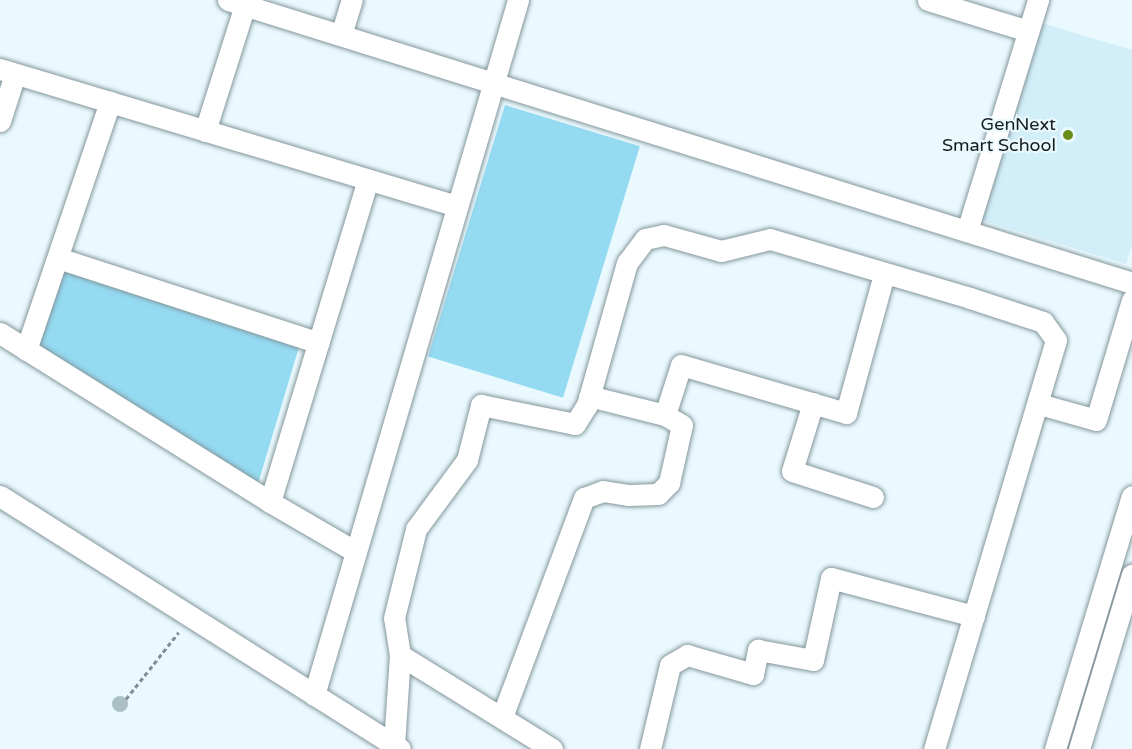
<!DOCTYPE html>
<html>
<head>
<meta charset="utf-8">
<style>
  body { margin:0 }
  #map { position:relative; width:1132px; height:749px; overflow:hidden; background:#e9f9fe; font-family:"Varela Round",sans-serif }
  div>[style] { position:absolute }
  .built>* { inset:0; background:#d2eef8 }
  .green>* { inset:0; background:#94daf1; transform-origin:0 0 }
  .building>* { inset:0; background:#abc0c2 }
  .round { border-radius:50% }
  .path>* { height:3px; margin-top:-1.5px; transform-origin:0; background:repeating-linear-gradient(90deg,#848f93 0 4.5px,transparent 0 7.5px) }
  .roads { filter:drop-shadow(0 0 2px #84969c) drop-shadow(0 0 2px #84969c) }
  .minor>* { height:21px; margin:-10.5px; padding:0 10.5px; transform-origin:10.5px; border-radius:10.5px; background:#fff }
  .dots>* { width:16px; height:16px; translate:-50% -50%; box-sizing:border-box; border:3px solid #e9f9fe; border-radius:50% }
  span { translate:-50% -50%; white-space:nowrap; text-align:center; line-height:1.15; -webkit-text-stroke:4.5px #e9f9fe; paint-order:stroke }
  .poi-label { font-size:18px; color:#151c1e }
  .right { translate:-100% -50%; text-align:right }
</style>
</head>
<body>
<div id="map">
  <div class="built">
    <i style="clip-path:polygon(1038px 22px,1132px 50px,1132px 245px,1126px 264px,978px 219px)"></i>
  </div>
  <div class="green">
    <i style="left:505px;top:105px;width:141px;height:263px;rotate:17deg"></i>
    <i style="clip-path:polygon(65px 270px,299px 347px,257px 487px,38px 349px)"></i>
  </div>
  <div class="building">
    <i class="round" style="left:112px;top:696px;width:16px;height:16px"></i>
  </div>
  <div class="path">
    <i style="left:126px;top:699px;width:85px;rotate:-51.7deg"></i>
  </div>
  <div class="roads">
    <div class="minor">
      <i style="left:228px;top:0;width:947px;rotate:17.38deg"></i>
      <i style="left:928px;top:0;width:105px;rotate:17.2deg"></i>
      <i style="left:341px;top:35px;width:37px;rotate:-73deg"></i>
      <i style="left:0;top:69px;width:476px;rotate:16.7deg"></i>
      <i style="left:0;top:121px;width:49px;rotate:-72.3deg"></i>
      <i style="left:205px;top:131px;width:132px;rotate:-72.4deg"></i>
      <i style="left:967px;top:231px;width:242px;rotate:-72.9deg"></i>
      <i style="left:58px;top:258px;width:274px;rotate:18deg"></i>
      <i style="left:0;top:333px;width:319px;rotate:32deg"></i>
      <i style="left:270px;top:502px;width:99px;rotate:30.2deg"></i>
      <i style="left:26px;top:350px;width:262px;rotate:-71.3deg"></i>
      <i style="left:813px;top:403px;width:71px;rotate:107.2deg"></i>
      <i style="left:792px;top:471px;width:85px;rotate:17.8deg"></i>
      <i style="left:1039px;top:404px;width:59px;rotate:15.7deg"></i>
      <i style="left:1096px;top:420px;width:125px;rotate:-73.3deg"></i>
      <i style="left:665px;top:415px;width:52px;rotate:-72.3deg"></i>
      <i style="left:681px;top:365px;width:172px;rotate:16.2deg"></i>
      <i style="left:846px;top:413px;width:144px;rotate:-74.7deg"></i>
      <i style="left:0;top:496px;width:473px;rotate:32.3deg"></i>
      <i style="left:270px;top:502px;width:337px;rotate:-73.1deg"></i>
      <i style="left:314px;top:695px;width:724px;rotate:-73.64deg"></i>
      <i style="left:502px;top:717px;width:234px;rotate:-69.5deg"></i>
      <i style="left:584px;top:498px;width:20px;rotate:-20deg"></i>
      <i style="left:603px;top:491px;width:26px;rotate:9deg"></i>
      <i style="left:629px;top:495px;width:29px;rotate:-2deg"></i>
      <i style="left:658px;top:494px;width:16px;rotate:-45deg"></i>
      <i style="left:669px;top:483px;width:59px;rotate:-77.4deg"></i>
      <i style="left:682px;top:425px;width:20px;rotate:-150deg"></i>
      <i style="left:665px;top:415px;width:78px;rotate:-166deg"></i>
      <i style="left:394px;top:745px;width:90px;rotate:-86.2deg"></i>
      <i style="left:552px;top:749px;width:179px;rotate:-148.3deg"></i>
      <i style="left:400px;top:655px;width:37px;rotate:-99deg"></i>
      <i style="left:394px;top:618px;width:92px;rotate:-76.1deg"></i>
      <i style="left:416px;top:529px;width:86px;rotate:-53.5deg"></i>
      <i style="left:467px;top:460px;width:57px;rotate:-75.7deg"></i>
      <i style="left:481px;top:405px;width:96px;rotate:11.4deg"></i>
      <i style="left:575px;top:424px;width:22px;rotate:-58deg"></i>
      <i style="left:587px;top:405px;width:148px;rotate:-74.3deg"></i>
      <i style="left:627px;top:263px;width:30px;rotate:-53deg"></i>
      <i style="left:645px;top:239px;width:19px;rotate:-12deg"></i>
      <i style="left:664px;top:235px;width:59px;rotate:15.7deg"></i>
      <i style="left:721px;top:251px;width:50px;rotate:-13.8deg"></i>
      <i style="left:770px;top:239px;width:209px;rotate:16.4deg"></i>
      <i style="left:970px;top:298px;width:77px;rotate:18.2deg"></i>
      <i style="left:1043px;top:322px;width:22px;rotate:54deg"></i>
      <i style="left:1056px;top:340px;width:427px;rotate:106.6deg"></i>
      <i style="left:650px;top:749px;width:86px;rotate:-76.6deg"></i>
      <i style="left:670px;top:665px;width:20px;rotate:-30deg"></i>
      <i style="left:687px;top:655px;width:69px;rotate:16.1deg"></i>
      <i style="left:753px;top:674px;width:25px;rotate:-78deg"></i>
      <i style="left:758px;top:650px;width:56px;rotate:10.3deg"></i>
      <i style="left:813px;top:660px;width:84px;rotate:-77.6deg"></i>
      <i style="left:831px;top:578px;width:148px;rotate:14.9deg"></i>
      <i style="left:1055px;top:749px;width:264px;rotate:-73.1deg"></i>
      <i style="left:1079px;top:749px;width:182px;rotate:-73.1deg"></i>
    </div>
  </div>
  <div class="dots">
    <i style="left:1068px;top:135px;background:#698e18"></i>
  </div>
  <div class="poi-label">
    <span class="right" style="left:1056px;top:135px">GenNext<br>Smart School</span>
  </div>
</div>
</body>
</html>
